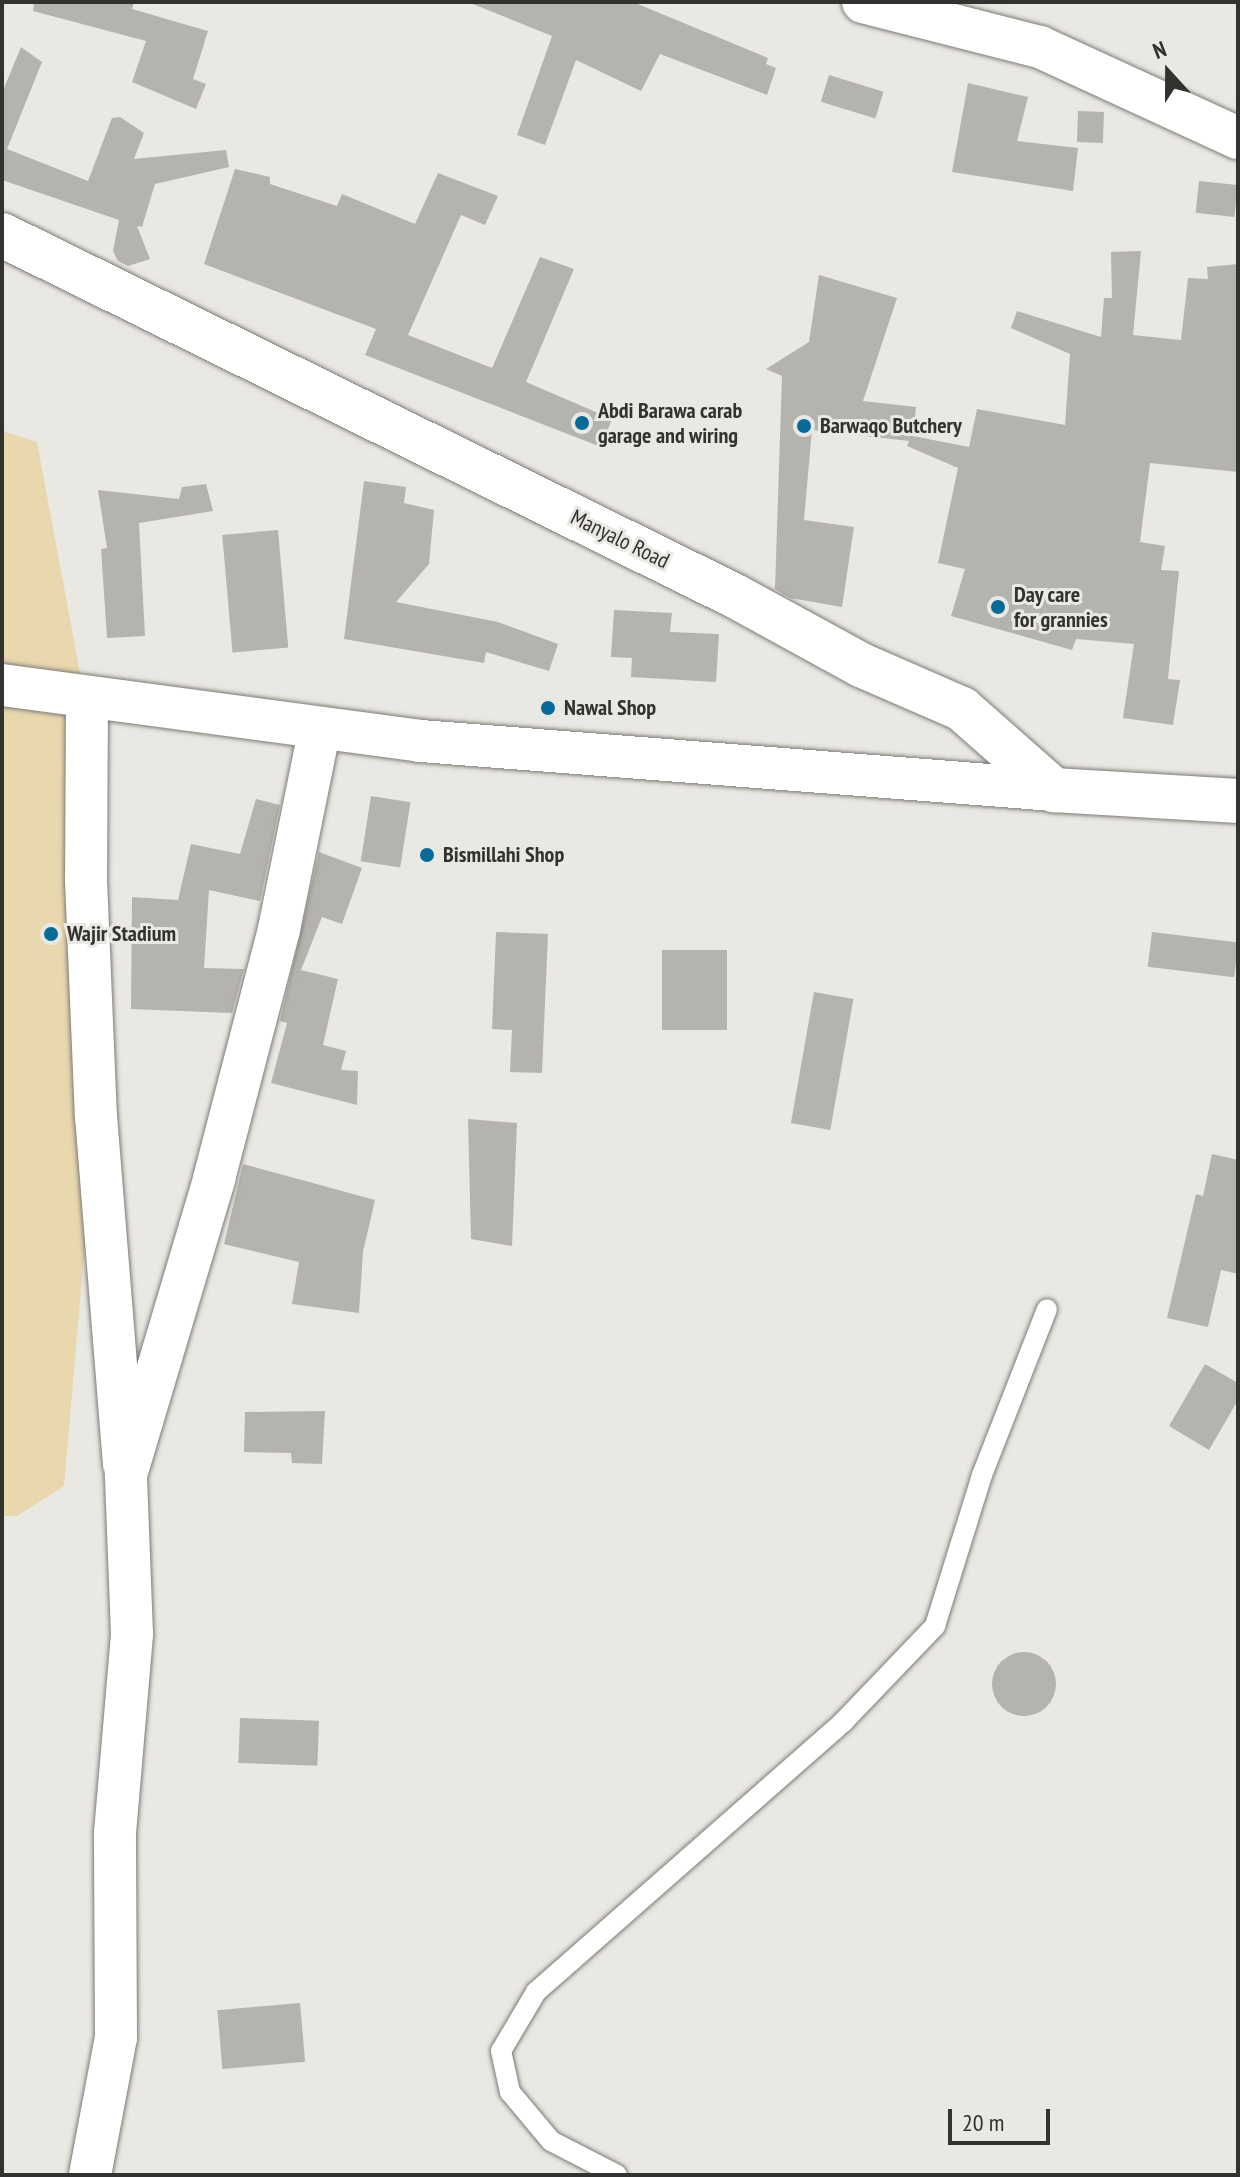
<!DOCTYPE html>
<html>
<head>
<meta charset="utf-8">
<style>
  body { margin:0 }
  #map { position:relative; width:1240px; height:2177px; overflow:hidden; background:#eae8e3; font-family:"PT Sans Narrow",sans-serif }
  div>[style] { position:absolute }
  .green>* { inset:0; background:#e9d7ae }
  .building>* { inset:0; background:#b5b3ad; transform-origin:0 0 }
  .round { border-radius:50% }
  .roads { filter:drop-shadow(0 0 2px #7d7b76) drop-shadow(0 0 2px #7d7b76) }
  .service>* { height:20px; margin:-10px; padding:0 10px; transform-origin:10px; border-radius:10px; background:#fff }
  .minor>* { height:42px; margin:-21px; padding:0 21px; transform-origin:21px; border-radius:21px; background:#fff }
  .tertiary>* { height:44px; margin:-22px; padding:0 22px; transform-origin:22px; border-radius:22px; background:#fff }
  .dots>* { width:22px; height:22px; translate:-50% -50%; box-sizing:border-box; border:4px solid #eae8e3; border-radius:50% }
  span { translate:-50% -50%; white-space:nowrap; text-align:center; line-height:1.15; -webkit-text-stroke:6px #eae8e3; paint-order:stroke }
  .poi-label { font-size:22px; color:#333230; font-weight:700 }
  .left { translate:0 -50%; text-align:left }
  .street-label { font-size:22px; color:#333230 }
  .frame { position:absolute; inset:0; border:4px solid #333230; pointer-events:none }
  .north { position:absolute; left:1128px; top:32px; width:80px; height:80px; -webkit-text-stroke:6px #eae8e3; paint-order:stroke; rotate:339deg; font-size:22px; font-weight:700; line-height:32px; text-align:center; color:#333230 }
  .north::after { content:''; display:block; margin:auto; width:28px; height:36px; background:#333230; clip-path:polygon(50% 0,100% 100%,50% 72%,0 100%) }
  .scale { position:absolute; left:948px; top:2109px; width:102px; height:36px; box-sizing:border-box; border:4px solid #333230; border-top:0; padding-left:10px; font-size:24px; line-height:28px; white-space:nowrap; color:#333230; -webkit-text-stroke:6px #eae8e3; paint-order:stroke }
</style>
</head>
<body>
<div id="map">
  <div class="green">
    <i style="clip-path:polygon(2px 431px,37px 442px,101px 786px,99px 1082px,64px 1486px,17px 1516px,2px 1516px)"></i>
  </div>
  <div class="building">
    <i style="clip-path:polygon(34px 2px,134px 2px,132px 9px,208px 31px,193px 79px,206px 84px,196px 109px,132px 82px,146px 41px,33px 11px)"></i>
    <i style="clip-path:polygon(468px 2px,633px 2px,768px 58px,766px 64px,776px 68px,767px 95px,660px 54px,641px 91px,576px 60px,545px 145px,517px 135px,552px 36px)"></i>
    <i style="clip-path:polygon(21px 47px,42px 62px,7px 149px,88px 181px,112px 118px,120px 117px,144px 133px,134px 159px,226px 150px,229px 167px,155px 184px,142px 227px,137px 226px,150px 259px,128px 266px,118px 261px,113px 251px,119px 220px,2px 180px,2px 93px)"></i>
    <i style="left:829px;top:75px;width:57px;height:28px;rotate:17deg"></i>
    <i style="clip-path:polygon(968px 83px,1028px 97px,1017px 141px,1078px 148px,1073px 191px,952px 172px)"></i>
    <i style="left:1078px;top:111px;width:26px;height:31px;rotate:2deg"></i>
    <i style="clip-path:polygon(235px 169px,270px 177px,270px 184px,337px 206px,342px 194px,415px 224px,438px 173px,498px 196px,485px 225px,461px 215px,408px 335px,492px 368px,540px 257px,574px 269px,526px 382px,612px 419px,601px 447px,365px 355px,376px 329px,204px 264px)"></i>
    <i style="left:1199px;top:181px;width:39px;height:32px;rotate:6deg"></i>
    <i style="clip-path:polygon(1141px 251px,1133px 335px,1181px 340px,1188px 278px,1208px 279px,1207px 267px,1238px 264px,1238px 472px,1150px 463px,1140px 542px,1165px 546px,1161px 570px,1179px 571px,1168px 679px,1180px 680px,1173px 725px,1123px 718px,1134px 644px,1076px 639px,1072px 650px,951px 616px,965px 569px,938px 563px,958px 468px,907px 446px,909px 441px,812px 430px,804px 520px,854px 527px,842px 607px,790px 598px,775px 589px,782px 376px,766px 369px,809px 342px,819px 275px,897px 298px,863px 401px,916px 407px,913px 436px,969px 447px,977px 409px,1065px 425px,1070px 354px,1011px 328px,1017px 311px,1101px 337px,1104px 298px,1112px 298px,1111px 252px)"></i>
    <i style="clip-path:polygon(364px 481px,406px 487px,404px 503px,434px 510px,429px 564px,396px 602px,498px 622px,558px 644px,549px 671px,486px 652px,484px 663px,344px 639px)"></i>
    <i style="clip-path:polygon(206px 484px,213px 511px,139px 523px,145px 636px,107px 638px,101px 549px,107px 548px,98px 490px,179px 499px,182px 487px)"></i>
    <i style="left:278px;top:530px;width:118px;height:56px;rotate:85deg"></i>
    <i style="clip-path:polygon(614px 610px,672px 613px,670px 632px,719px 634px,716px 682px,631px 677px,632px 658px,611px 657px)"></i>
    <i style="left:371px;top:796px;width:40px;height:66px;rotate:9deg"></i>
    <i style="clip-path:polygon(256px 799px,280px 805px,260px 901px,209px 890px,204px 968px,244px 969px,232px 1013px,131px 1009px,132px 897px,178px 900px,191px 844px,240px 854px)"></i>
    <i style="clip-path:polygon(319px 852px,362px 868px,342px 924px,322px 917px,301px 970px,338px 979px,323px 1045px,346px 1051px,341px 1070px,358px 1071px,357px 1105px,271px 1083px,287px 1023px,280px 1021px)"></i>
    <i style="clip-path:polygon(496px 932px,548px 934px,542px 1073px,510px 1072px,512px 1030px,492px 1029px)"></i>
    <i style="left:1152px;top:932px;width:87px;height:35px;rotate:7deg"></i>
    <i style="left:662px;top:950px;width:65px;height:80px"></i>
    <i style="left:814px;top:992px;width:40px;height:133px;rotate:10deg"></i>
    <i style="clip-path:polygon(468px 1119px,517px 1123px,512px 1246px,471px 1239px)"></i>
    <i style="clip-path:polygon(1212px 1154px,1238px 1160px,1238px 1274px,1221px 1270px,1208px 1327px,1167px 1318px,1196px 1194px,1203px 1196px)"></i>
    <i style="clip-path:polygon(243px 1164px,375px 1200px,363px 1252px,359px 1313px,292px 1304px,299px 1262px,224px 1244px)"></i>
    <i style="clip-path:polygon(1205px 1364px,1238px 1383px,1238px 1400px,1209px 1450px,1169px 1426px)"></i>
    <i style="clip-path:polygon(325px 1411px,322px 1464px,292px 1463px,291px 1453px,244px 1452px,245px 1412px)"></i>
    <i class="round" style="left:992px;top:1652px;width:64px;height:64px"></i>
    <i style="left:240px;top:1718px;width:79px;height:45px;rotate:2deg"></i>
    <i style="left:300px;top:2003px;width:59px;height:83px;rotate:85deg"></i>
  </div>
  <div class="roads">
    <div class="service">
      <i style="left:617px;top:2175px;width:74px;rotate:-152.7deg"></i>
      <i style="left:551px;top:2141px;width:64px;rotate:-129.9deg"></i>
      <i style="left:510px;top:2092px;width:42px;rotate:-102.4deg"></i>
      <i style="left:501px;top:2051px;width:69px;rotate:-59.3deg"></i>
      <i style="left:536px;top:1992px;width:410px;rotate:-41.3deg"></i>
      <i style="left:844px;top:1721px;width:132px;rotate:-46.2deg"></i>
      <i style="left:935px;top:1626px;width:158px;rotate:-72.7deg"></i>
      <i style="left:982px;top:1475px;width:178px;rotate:-68.6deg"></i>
    </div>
    <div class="minor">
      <i style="left:863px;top:2px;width:183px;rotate:14.3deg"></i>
      <i style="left:1040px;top:47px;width:218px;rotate:24.7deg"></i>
      <i style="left:2px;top:685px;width:423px;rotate:7.6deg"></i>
      <i style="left:421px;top:741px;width:635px;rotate:4.43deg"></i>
      <i style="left:87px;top:699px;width:181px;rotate:90.3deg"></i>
      <i style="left:86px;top:880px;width:236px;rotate:87.6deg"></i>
      <i style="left:96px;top:1116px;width:349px;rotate:85.4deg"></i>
      <i style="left:90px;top:2175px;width:139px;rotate:-79.3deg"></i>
      <i style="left:116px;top:2038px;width:205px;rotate:-90.3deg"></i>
      <i style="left:115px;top:1833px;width:200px;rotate:-85.1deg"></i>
      <i style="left:132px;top:1634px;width:159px;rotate:-92.2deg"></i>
      <i style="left:126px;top:1475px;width:309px;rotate:-73.4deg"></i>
      <i style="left:214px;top:1179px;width:258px;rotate:-75.4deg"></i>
      <i style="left:279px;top:929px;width:205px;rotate:-78.5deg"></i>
    </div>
    <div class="tertiary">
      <i style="left:2px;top:235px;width:817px;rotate:26.22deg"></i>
      <i style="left:735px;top:596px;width:144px;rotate:28.7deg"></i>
      <i style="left:861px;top:665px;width:110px;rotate:23.5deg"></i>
      <i style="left:962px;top:709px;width:123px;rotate:41.4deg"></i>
      <i style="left:1054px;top:790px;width:184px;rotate:3.4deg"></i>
    </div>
  </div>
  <div class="dots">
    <i style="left:582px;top:423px;background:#076b99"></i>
    <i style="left:804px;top:426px;background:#076b99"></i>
    <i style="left:998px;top:607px;background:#076b99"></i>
    <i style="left:548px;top:708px;background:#076b99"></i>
    <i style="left:427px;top:855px;background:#076b99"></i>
    <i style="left:51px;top:934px;background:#076b99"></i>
  </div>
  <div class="poi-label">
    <span class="left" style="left:598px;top:423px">Abdi Barawa carab<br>garage and wiring</span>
    <span class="left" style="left:820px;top:426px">Barwaqo Butchery</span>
    <span class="left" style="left:1014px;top:607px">Day care<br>for grannies</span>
    <span class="left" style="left:564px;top:708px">Nawal Shop</span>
    <span class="left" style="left:443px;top:855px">Bismillahi Shop</span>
    <span class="left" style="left:67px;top:934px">Wajir Stadium</span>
  </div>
  <div class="street-label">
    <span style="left:620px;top:539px;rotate:26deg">Manyalo Road</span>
  </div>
  <div class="frame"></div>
  <div class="north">N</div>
  <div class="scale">20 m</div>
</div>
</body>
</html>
